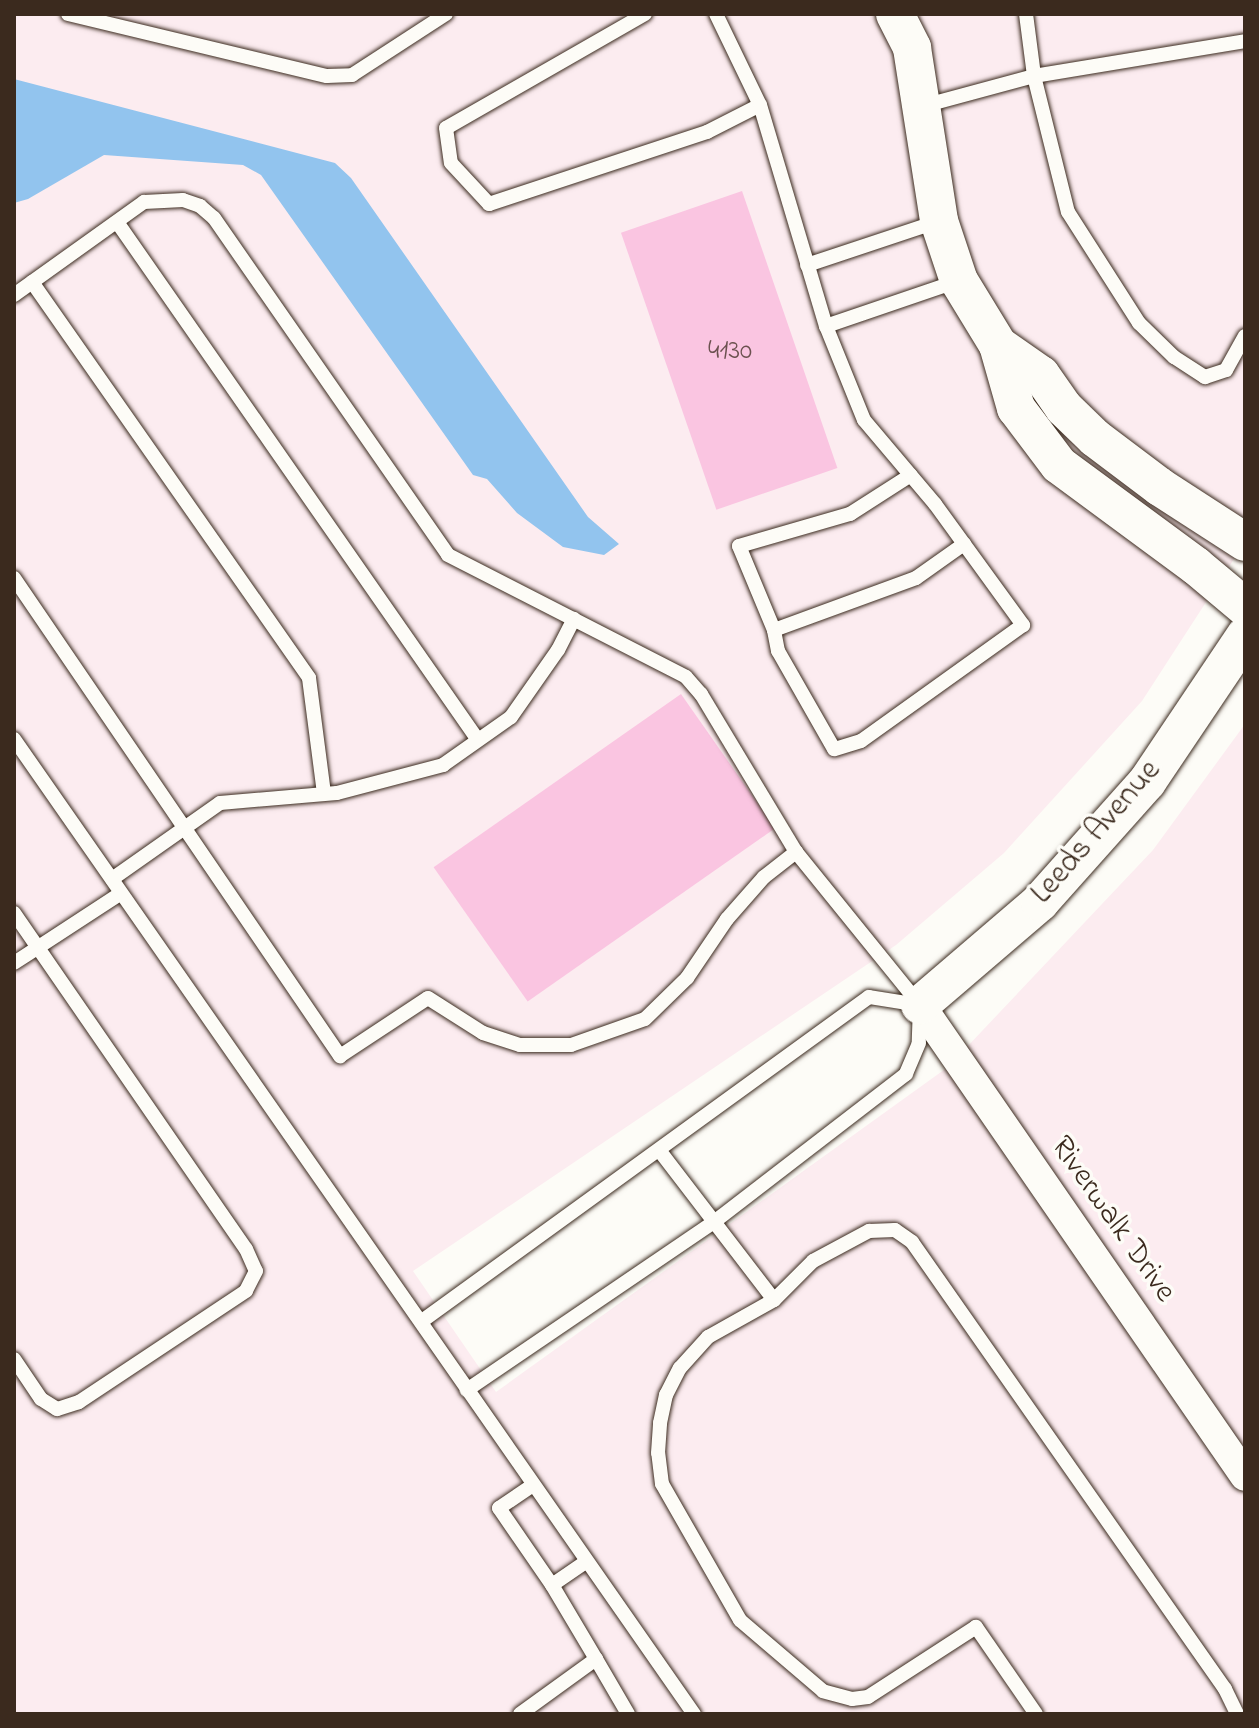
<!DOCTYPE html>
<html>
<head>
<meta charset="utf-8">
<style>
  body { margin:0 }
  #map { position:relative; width:1259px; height:1728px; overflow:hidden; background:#fdfcf7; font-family:"Indie Flower",sans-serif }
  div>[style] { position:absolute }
  .built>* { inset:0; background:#fcecf0 }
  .water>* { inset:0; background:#92c4ee }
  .building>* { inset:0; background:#fac5e1; transform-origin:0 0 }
  .roads { filter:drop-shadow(0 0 2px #3b2a1e) drop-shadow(0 0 2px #3b2a1e) }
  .service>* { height:14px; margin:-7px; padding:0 7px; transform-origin:7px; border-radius:7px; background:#fdfcf7 }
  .minor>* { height:30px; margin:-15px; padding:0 15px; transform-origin:15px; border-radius:15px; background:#fdfcf7 }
  .tertiary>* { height:38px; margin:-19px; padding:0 19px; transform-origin:19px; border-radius:19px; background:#fdfcf7 }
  span { translate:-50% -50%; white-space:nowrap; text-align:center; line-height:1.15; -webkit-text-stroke:7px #fdfcf7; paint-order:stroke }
  .number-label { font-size:28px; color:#6b514f }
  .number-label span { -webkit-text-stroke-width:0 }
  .street-label { font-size:32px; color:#3b2a1e }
  .frame { position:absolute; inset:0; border:16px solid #3b2a1e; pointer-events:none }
</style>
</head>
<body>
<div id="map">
  <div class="built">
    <i style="clip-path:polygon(14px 14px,1245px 14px,1245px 542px,1142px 701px,1004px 853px,896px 945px,413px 1271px,496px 1392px,948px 1067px,1153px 850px,1245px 724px,1245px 1714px,14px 1714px)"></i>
  </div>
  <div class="water">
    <i style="clip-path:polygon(14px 79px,335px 163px,351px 178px,588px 517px,619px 544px,604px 555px,563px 547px,517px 513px,487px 479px,473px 475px,261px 175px,243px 165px,104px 155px,28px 199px,14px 203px)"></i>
  </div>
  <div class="building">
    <i style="left:742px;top:191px;width:293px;height:128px;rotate:71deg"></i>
    <i style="left:681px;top:694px;width:164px;height:302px;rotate:55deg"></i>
  </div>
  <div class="roads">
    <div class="service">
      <i style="left:68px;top:14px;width:266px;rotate:13.5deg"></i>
      <i style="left:327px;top:76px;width:25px;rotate:-2deg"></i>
      <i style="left:352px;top:75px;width:112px;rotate:-33deg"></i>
      <i style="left:645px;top:14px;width:229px;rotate:150.2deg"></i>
      <i style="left:446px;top:128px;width:35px;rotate:82deg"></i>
      <i style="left:451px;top:163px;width:56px;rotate:47.2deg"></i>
      <i style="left:489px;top:204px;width:230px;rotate:-18.3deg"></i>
      <i style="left:707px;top:132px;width:59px;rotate:-27deg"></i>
      <i style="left:716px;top:14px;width:101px;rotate:64.2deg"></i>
      <i style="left:760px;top:105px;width:231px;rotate:73.4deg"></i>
      <i style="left:826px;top:326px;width:101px;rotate:68deg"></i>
      <i style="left:864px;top:420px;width:110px;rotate:49.8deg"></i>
      <i style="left:935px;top:504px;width:150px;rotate:54deg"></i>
      <i style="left:1023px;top:625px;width:199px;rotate:144.4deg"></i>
      <i style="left:861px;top:741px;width:28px;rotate:163deg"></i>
      <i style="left:834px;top:749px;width:113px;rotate:-119.7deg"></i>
      <i style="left:778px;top:651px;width:21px;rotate:-101deg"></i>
      <i style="left:774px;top:630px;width:151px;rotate:-20.1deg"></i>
      <i style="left:916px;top:578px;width:59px;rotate:-35.3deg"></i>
      <i style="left:1026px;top:14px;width:63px;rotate:82.6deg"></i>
      <i style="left:1034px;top:76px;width:140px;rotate:76deg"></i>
      <i style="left:1068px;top:212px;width:132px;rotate:57.4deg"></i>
      <i style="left:1139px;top:323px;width:49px;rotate:44.2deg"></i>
      <i style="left:1174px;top:357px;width:37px;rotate:33deg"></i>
      <i style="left:1205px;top:377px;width:22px;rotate:-18deg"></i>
      <i style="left:1226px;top:370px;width:39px;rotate:-61deg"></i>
      <i style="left:923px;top:106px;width:115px;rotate:-15.1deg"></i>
      <i style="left:1034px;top:76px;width:214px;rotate:-9.4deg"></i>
      <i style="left:117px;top:222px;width:631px;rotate:55.13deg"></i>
      <i style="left:807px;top:265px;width:139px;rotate:-18.4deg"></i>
      <i style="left:32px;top:282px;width:483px;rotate:55deg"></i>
      <i style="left:309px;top:678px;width:116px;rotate:82.6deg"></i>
      <i style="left:14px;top:295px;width:160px;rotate:-35.6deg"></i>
      <i style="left:144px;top:202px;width:39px;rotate:-3deg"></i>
      <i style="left:183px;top:200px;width:18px;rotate:19deg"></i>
      <i style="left:200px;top:206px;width:18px;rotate:41deg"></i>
      <i style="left:214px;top:218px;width:410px;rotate:55.2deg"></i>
      <i style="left:448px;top:555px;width:267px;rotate:27.1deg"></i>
      <i style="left:686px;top:677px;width:23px;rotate:49deg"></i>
      <i style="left:701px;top:694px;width:184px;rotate:59deg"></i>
      <i style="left:796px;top:852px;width:197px;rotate:51deg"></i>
      <i style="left:920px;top:1005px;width:38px;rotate:92deg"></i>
      <i style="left:919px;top:1043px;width:34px;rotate:113deg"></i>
      <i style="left:906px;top:1074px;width:242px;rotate:142.4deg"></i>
      <i style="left:714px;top:1222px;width:299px;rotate:145.8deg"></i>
      <i style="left:826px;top:326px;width:139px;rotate:-18.8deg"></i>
      <i style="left:14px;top:578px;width:579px;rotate:55.71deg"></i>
      <i style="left:340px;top:1056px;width:105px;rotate:-33.4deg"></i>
      <i style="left:428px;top:998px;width:65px;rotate:32.5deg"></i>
      <i style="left:483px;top:1033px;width:39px;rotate:18deg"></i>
      <i style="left:520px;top:1045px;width:51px"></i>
      <i style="left:571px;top:1045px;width:78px;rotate:-19.4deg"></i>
      <i style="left:645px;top:1019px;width:59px;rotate:-44.3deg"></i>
      <i style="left:687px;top:978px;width:71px;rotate:-55.9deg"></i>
      <i style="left:727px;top:919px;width:56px;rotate:-48.6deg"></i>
      <i style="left:764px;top:877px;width:41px;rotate:-38deg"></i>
      <i style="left:774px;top:630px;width:91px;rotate:-112.6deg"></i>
      <i style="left:739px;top:546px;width:116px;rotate:-16.1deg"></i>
      <i style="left:850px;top:514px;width:72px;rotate:-32.6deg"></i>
      <i style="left:14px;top:739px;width:1189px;rotate:55.11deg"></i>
      <i style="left:112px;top:879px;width:132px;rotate:-35.1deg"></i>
      <i style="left:220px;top:803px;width:117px;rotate:-4.9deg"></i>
      <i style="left:337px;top:793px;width:110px;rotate:-14.8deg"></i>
      <i style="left:443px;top:765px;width:83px;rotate:-35.2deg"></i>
      <i style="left:511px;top:717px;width:82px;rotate:-55deg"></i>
      <i style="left:558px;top:650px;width:35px;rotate:-63deg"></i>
      <i style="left:14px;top:913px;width:408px;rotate:55.4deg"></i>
      <i style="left:246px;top:1249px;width:24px;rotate:66deg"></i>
      <i style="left:256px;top:1271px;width:22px;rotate:117deg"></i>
      <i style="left:246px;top:1291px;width:201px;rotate:146.4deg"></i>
      <i style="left:79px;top:1402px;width:23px;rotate:162deg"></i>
      <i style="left:57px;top:1409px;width:19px;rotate:-148deg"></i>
      <i style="left:41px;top:1399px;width:48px;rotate:-124deg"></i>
      <i style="left:14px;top:963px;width:126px;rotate:-33.1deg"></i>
      <i style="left:659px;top:1150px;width:189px;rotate:52.5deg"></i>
      <i style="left:422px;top:1321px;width:552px;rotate:-35.94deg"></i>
      <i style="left:869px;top:997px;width:51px;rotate:9.1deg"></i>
      <i style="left:533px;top:1485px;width:41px;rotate:145.9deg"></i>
      <i style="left:499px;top:1508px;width:93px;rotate:55.5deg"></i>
      <i style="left:596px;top:1659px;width:64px;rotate:59.8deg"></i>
      <i style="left:520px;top:1714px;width:94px;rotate:-35.9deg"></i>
      <i style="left:596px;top:1659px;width:86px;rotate:-120.7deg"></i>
      <i style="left:552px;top:1585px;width:42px;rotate:-34.4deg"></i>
      <i style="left:1036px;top:1714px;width:106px;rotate:-124.6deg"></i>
      <i style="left:976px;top:1627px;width:129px;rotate:147.1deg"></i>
      <i style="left:868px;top:1697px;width:16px;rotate:173deg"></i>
      <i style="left:852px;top:1699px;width:30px;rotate:-165deg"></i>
      <i style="left:823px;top:1691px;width:109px;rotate:-139.5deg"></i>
      <i style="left:740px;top:1620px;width:157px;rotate:-119.8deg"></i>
      <i style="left:662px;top:1484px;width:31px;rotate:-97deg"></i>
      <i style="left:658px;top:1453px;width:30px;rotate:-86deg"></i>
      <i style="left:660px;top:1423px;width:29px;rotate:-78deg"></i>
      <i style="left:666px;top:1395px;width:30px;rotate:-63deg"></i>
      <i style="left:680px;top:1368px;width:42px;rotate:-47.9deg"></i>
      <i style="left:708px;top:1337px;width:76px;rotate:-29.3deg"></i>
      <i style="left:774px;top:1300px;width:55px;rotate:-45deg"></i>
      <i style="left:813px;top:1261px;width:64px;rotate:-28.2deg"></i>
      <i style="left:869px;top:1231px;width:26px;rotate:-2deg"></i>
      <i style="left:895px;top:1230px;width:21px;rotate:35deg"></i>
      <i style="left:912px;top:1242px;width:546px;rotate:55deg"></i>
      <i style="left:1225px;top:1689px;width:28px;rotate:64deg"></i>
    </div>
    <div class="minor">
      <i style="left:920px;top:1005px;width:572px;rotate:55.39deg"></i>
    </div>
    <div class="tertiary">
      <i style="left:895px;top:14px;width:38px;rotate:63deg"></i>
      <i style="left:912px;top:48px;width:175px;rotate:81.1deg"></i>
      <i style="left:939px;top:221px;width:63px;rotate:71.6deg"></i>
      <i style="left:959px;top:281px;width:75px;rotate:58.6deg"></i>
      <i style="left:998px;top:345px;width:66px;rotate:74.1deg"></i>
      <i style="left:1016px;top:408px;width:71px;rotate:53deg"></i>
      <i style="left:1059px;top:465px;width:170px;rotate:36.4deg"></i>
      <i style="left:1196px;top:566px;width:64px;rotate:39.9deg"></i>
      <i style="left:998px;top:345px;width:52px;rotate:34.9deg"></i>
      <i style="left:1041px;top:375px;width:40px;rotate:55.1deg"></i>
      <i style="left:1064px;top:408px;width:43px;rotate:44.1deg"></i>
      <i style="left:1095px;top:438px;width:81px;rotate:37deg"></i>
      <i style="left:1160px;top:487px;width:101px;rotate:32.9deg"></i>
      <i style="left:920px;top:1005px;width:158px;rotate:-40.6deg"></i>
      <i style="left:1040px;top:902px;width:161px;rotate:-48.3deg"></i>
      <i style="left:1147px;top:782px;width:176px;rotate:-56.1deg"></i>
    </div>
  </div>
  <div class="number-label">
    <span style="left:730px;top:352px">4130</span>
  </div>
  <div class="street-label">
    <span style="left:1097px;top:833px;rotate:-49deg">Leeds Avenue</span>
    <span style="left:1112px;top:1220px;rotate:55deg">Riverwalk Drive</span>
  </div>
  <div class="frame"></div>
</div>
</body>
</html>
